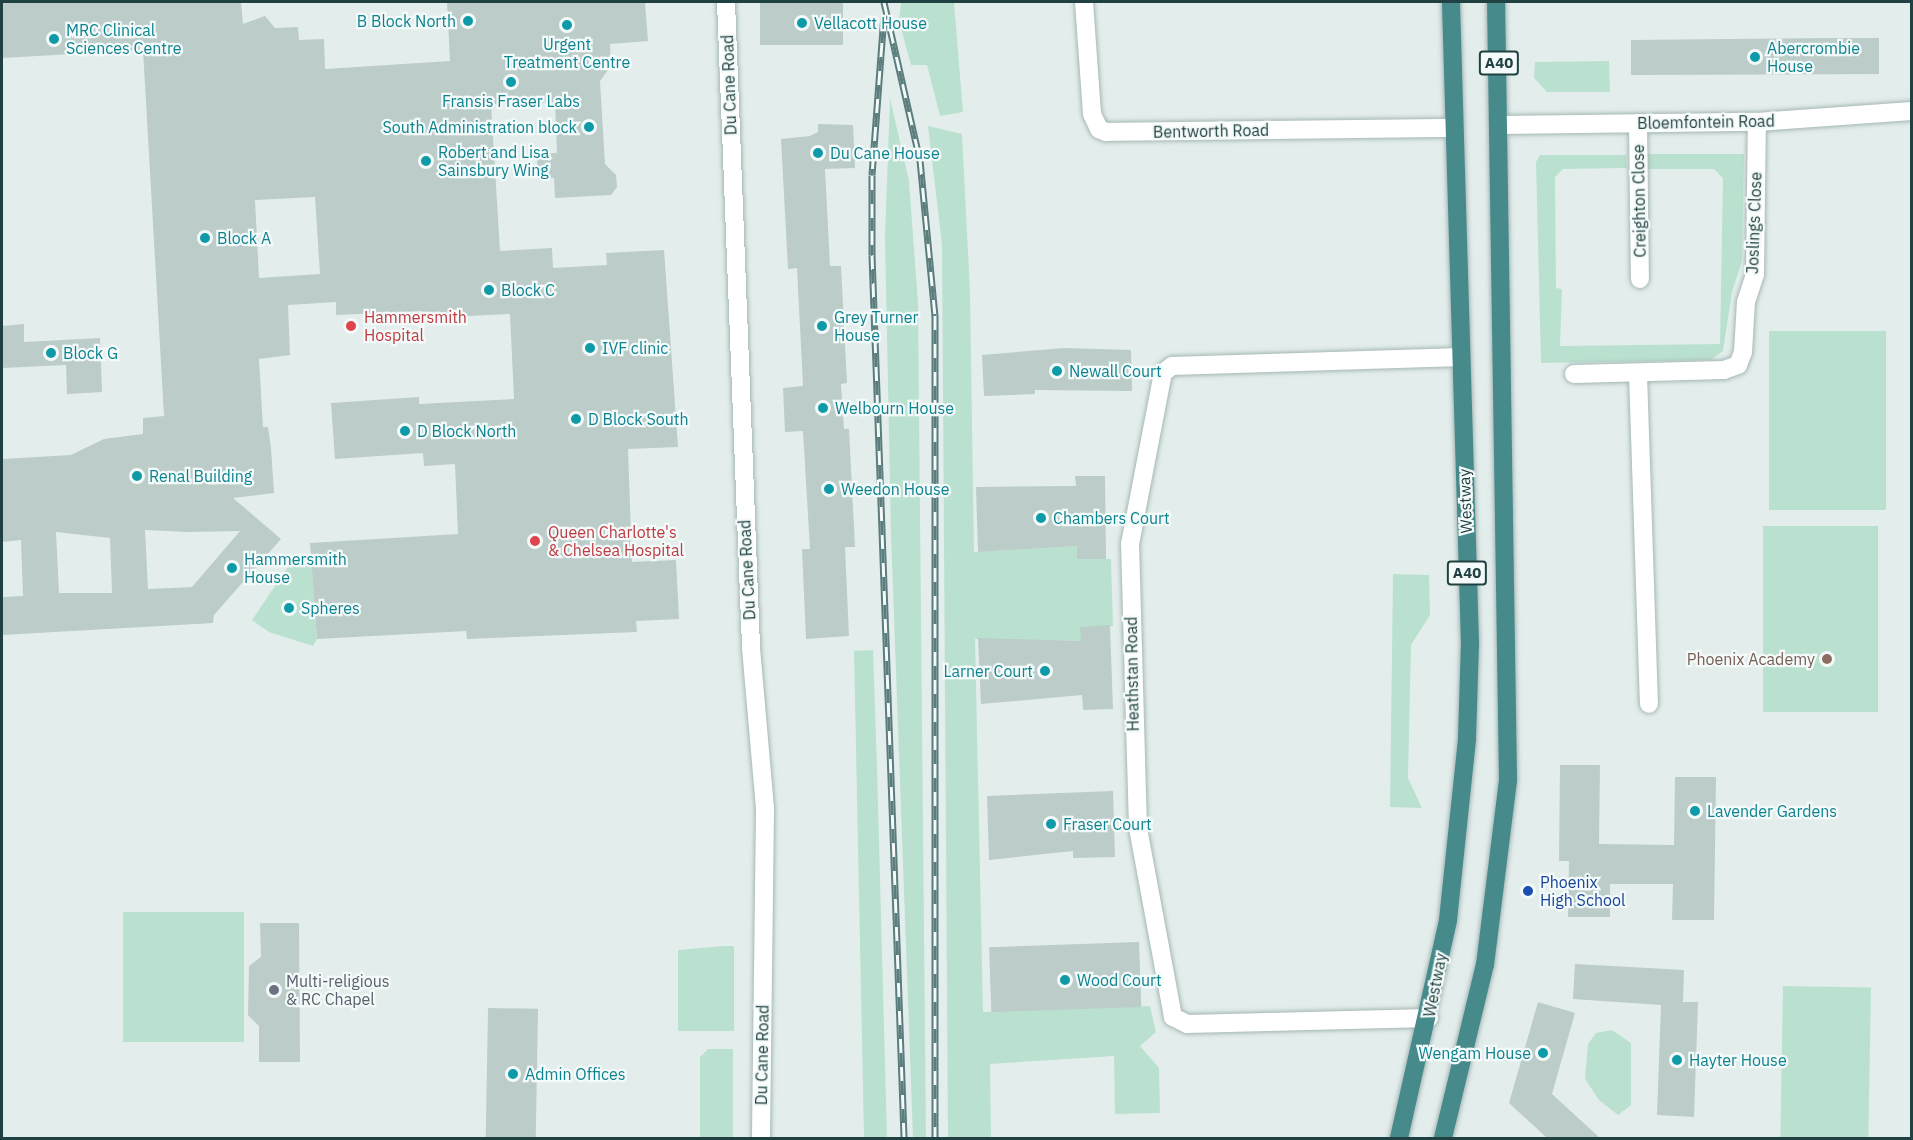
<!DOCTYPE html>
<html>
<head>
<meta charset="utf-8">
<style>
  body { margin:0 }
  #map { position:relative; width:1913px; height:1140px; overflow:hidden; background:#e3eeec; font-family:"IBM Plex Sans",sans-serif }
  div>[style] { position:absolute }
  .green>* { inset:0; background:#bae1cf; transform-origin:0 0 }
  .building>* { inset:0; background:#bbccc9; transform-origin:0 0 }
  .roads { filter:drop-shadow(0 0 2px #a5b7b5) drop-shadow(0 0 2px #a5b7b5) }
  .minor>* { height:18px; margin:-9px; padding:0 9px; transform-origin:9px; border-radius:9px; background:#fff }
  .tertiary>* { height:18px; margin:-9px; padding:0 9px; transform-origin:9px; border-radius:9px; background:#fff }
  .trunk>* { height:18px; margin:-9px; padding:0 9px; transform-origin:9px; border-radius:9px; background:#468a8c }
  .rail>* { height:7px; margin-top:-3.5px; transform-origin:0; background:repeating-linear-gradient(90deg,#f4faf9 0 14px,#5b7d7d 0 28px); box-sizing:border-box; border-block:2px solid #5b7d7d }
  .dots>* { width:16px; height:16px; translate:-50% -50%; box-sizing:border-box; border:3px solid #f4faf9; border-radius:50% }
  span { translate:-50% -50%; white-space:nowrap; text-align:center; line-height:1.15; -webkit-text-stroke:4.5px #f4faf9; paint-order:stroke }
  .shield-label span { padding:2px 4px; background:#f4faf9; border:2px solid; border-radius:4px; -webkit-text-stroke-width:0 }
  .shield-label { font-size:15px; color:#204141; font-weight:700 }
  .culture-label { font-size:16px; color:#0d838f }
  .right { translate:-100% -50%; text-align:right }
  .left { translate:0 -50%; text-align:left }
  .street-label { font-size:16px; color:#204141 }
  .health-label { font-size:16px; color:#be3a42 }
  .education-label { font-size:16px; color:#785e54 }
  .transit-label { font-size:16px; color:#164399 }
  .worship-label { font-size:16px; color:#5b616d }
  .frame { position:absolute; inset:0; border:3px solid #204141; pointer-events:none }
</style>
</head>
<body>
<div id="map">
  <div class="green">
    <i style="clip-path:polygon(901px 2px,954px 2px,963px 112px,940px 116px,927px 65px,911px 65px,899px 21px)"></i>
    <i style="clip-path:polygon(1609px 61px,1610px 92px,1547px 92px,1534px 78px,1535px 62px)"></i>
    <i style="clip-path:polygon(890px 98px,909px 181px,918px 303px,926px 1138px,913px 1138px,891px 535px,885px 236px)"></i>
    <i style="clip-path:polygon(928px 126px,962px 134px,970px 292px,974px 552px,1077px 546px,1077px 559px,1111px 559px,1113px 626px,1081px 627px,1081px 641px,975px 639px,983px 1012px,1150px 1006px,1156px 1032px,1140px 1046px,1159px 1068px,1160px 1113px,1115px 1114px,1114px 1056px,990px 1064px,991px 1138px,948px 1138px,942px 245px)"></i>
    <i style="clip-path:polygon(1648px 154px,1744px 154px,1742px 261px,1732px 292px,1723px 351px,1711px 360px,1541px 363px,1536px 162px,1540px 155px,1626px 155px,1627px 168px,1563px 169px,1555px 177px,1556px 288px,1562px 289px,1560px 346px,1720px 344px,1723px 178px,1714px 169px,1648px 169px)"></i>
    <i style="left:1769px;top:331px;width:117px;height:179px"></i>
    <i style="left:1763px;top:526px;width:115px;height:186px"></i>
    <i style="clip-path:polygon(311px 556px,317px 639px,313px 646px,269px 632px,252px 620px,294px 558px)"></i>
    <i style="clip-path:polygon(1393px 574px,1429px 575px,1430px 615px,1411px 645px,1408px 778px,1422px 808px,1390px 807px)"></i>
    <i style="clip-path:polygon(873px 650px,877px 767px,887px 1138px,864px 1138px,854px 651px)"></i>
    <i style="left:123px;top:912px;width:121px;height:130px"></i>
    <i style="clip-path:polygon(725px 946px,734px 946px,734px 1031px,678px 1031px,678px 950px)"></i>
    <i style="left:1783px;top:986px;width:88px;height:152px;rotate:1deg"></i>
    <i style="clip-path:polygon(1612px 1030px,1631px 1043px,1631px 1105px,1618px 1115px,1599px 1100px,1585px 1079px,1588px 1044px,1596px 1033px)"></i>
    <i style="clip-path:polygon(708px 1049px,733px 1049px,733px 1138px,700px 1138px,700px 1057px)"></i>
  </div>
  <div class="building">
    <i style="clip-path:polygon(evenodd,2px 2px,241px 2px,243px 24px,265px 16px,275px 28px,298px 27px,299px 40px,324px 39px,325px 69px,450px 61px,447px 2px,645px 2px,648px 41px,610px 44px,611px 66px,600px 81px,605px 164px,616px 175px,617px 187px,611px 195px,555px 198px,554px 178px,538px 179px,537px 154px,557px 153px,555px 102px,491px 104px,500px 251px,552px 248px,553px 268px,607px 265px,606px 253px,664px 250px,678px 447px,628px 449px,632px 562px,676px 560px,679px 619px,636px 621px,637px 632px,467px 639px,466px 631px,317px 639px,310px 543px,458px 534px,455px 464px,424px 466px,423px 453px,335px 459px,331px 403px,419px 397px,419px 404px,514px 399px,510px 314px,423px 318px,422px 311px,336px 315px,336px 302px,288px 305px,290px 355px,259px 359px,263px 427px,268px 427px,271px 448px,274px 493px,233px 498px,281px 539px,214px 615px,213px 623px,2px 635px,2px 597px,23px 596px,21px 540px,2px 542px,2px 459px,71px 455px,104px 439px,143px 434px,143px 418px,164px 416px,143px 50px,2px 58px,2px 2px,315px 197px,320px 274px,259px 278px,255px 200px,315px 197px,2px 2px,145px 530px,188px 532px,240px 531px,192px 587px,148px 589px,145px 530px,2px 2px,56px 532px,110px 538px,112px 593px,59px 593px,56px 532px)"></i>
    <i style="left:760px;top:2px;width:83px;height:43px"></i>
    <i style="clip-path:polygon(1833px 38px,1879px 38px,1879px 74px,1631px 75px,1631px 40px)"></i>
    <i style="clip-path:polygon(818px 124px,853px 125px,855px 168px,825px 169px,830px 266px,841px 266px,847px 383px,841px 384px,844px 429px,849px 429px,855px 547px,845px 547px,849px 636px,806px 639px,802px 549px,810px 549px,803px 431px,785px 432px,783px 388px,803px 386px,797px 268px,788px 269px,781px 139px,810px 136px,818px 132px)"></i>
    <i style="clip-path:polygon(24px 324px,24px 342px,100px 338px,102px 392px,67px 394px,66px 365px,2px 368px,2px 326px)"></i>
    <i style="clip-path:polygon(1064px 348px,1131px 350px,1132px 391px,1035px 390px,1035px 394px,984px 396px,982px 355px)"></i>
    <i style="clip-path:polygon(1075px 476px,1105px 476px,1106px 559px,1077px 559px,1077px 546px,978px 552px,976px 487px,1076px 486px)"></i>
    <i style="clip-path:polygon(1110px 625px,1113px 709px,1083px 710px,1082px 695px,981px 704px,978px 638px,1081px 641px,1080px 627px)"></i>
    <i style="clip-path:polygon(1560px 765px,1600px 765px,1599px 844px,1674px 845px,1675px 777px,1716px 777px,1714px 920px,1672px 920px,1673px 884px,1610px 884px,1610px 917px,1568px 917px,1569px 861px,1559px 861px)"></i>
    <i style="clip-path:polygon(1113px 791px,1115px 857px,1073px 858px,1073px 851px,989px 860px,987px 796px)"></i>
    <i style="clip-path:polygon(260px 923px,299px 923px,300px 1062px,259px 1062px,259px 1026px,248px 1015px,249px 966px,261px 957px)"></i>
    <i style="left:1139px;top:942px;width:65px;height:150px;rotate:88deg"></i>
    <i style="clip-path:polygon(1575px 964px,1684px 970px,1683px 1002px,1698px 1002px,1694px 1117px,1657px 1115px,1661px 1005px,1573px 999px)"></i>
    <i style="clip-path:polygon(1538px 1002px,1575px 1013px,1552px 1094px,1600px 1138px,1547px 1138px,1509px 1103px)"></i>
    <i style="left:488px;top:1008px;width:50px;height:130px;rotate:1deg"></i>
  </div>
  <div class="roads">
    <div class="minor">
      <i style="left:1084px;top:2px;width:112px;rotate:85.9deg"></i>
      <i style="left:1092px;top:114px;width:17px;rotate:65deg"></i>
      <i style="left:1099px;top:129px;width:8px;rotate:23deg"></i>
      <i style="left:1106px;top:132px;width:348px;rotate:-0.7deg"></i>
      <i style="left:1638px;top:123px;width:156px;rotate:89.3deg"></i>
      <i style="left:1574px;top:374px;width:150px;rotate:-1.5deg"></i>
      <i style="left:1724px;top:370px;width:15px;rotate:-20deg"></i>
      <i style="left:1738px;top:365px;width:14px;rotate:-69deg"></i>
      <i style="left:1743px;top:352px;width:50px;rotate:-86.6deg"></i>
      <i style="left:1746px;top:302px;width:28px;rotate:-72deg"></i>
      <i style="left:1755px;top:275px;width:153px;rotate:-89.3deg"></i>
      <i style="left:1638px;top:374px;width:330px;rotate:88.1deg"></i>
      <i style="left:1429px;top:1018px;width:242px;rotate:178.6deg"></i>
      <i style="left:1187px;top:1024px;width:16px;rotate:-153deg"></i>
      <i style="left:1173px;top:1017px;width:191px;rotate:-100.5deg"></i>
      <i style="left:1138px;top:829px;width:285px;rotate:-91.6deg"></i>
      <i style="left:1130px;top:544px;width:174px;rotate:-79.1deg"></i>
      <i style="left:1163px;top:373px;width:11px;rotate:-38deg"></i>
      <i style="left:1172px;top:366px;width:289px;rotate:-1.8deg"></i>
    </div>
    <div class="tertiary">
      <i style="left:726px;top:2px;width:646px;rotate:87.78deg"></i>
      <i style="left:751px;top:648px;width:162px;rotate:85deg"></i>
      <i style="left:765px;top:809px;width:329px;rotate:90.7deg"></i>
      <i style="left:1501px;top:125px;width:256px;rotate:-0.7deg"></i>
      <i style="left:1757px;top:122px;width:155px;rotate:-4.1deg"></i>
    </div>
    <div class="trunk">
      <i style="left:1399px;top:1138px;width:223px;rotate:-77.3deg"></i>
      <i style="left:1448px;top:920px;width:183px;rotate:-84deg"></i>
      <i style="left:1467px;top:738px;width:94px;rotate:-88.2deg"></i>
      <i style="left:1470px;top:644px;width:642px;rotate:-91.7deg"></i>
      <i style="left:1443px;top:1138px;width:178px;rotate:-76.4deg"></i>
      <i style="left:1485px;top:965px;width:186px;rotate:-82.9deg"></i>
      <i style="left:1508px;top:780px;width:778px;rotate:-90.88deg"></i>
    </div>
  </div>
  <div class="rail">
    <i style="left:884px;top:2px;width:162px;rotate:77.2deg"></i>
    <i style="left:920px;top:160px;width:156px;rotate:84.5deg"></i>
    <i style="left:935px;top:315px;width:823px;rotate:90deg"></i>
    <i style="left:884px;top:15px;width:160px;rotate:94.3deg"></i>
    <i style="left:872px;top:175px;width:80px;rotate:90deg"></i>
    <i style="left:872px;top:255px;width:884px;rotate:87.92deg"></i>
  </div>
  <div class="dots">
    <i style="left:468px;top:21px;background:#0f9aa8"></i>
    <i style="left:802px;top:23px;background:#0f9aa8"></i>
    <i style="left:567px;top:25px;background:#0f9aa8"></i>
    <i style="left:54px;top:39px;background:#0f9aa8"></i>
    <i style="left:1755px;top:57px;background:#0f9aa8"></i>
    <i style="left:511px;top:82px;background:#0f9aa8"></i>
    <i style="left:589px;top:127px;background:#0f9aa8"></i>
    <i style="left:818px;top:153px;background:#0f9aa8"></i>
    <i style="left:426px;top:161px;background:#0f9aa8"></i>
    <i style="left:205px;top:238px;background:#0f9aa8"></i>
    <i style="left:489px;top:290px;background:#0f9aa8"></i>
    <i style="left:351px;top:326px;background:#e0444e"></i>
    <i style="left:822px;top:326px;background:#0f9aa8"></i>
    <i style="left:590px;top:348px;background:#0f9aa8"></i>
    <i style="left:51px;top:353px;background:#0f9aa8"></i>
    <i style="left:1057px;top:371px;background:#0f9aa8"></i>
    <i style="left:823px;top:408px;background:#0f9aa8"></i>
    <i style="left:576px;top:419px;background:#0f9aa8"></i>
    <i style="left:405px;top:431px;background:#0f9aa8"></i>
    <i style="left:137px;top:476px;background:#0f9aa8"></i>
    <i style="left:829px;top:489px;background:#0f9aa8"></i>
    <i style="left:1041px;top:518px;background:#0f9aa8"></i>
    <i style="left:535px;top:541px;background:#e0444e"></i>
    <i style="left:232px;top:568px;background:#0f9aa8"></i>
    <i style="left:289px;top:608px;background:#0f9aa8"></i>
    <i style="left:1827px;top:659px;background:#8d6e63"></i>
    <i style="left:1045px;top:671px;background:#0f9aa8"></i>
    <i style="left:1695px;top:811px;background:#0f9aa8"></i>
    <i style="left:1051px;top:824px;background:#0f9aa8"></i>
    <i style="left:1528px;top:891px;background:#1a4fb4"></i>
    <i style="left:1065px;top:980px;background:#0f9aa8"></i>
    <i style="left:274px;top:990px;background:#6b7280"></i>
    <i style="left:1543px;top:1053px;background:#0f9aa8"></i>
    <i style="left:1677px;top:1060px;background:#0f9aa8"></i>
    <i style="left:513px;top:1074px;background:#0f9aa8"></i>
  </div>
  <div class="shield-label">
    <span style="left:1499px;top:63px">A40</span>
    <span style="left:1467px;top:573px">A40</span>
  </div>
  <div class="culture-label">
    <span class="right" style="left:456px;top:21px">B Block North</span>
    <span class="left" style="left:814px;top:23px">Vellacott House</span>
    <span class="left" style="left:66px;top:39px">MRC Clinical<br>Sciences Centre</span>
    <span style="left:567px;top:53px">Urgent<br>Treatment Centre</span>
    <span class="left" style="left:1767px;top:57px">Abercrombie<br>House</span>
    <span style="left:511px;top:101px">Fransis Fraser Labs</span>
    <span class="right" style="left:577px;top:127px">South Administration block</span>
    <span class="left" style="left:438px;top:161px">Robert and Lisa<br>Sainsbury Wing</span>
    <span class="left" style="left:830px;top:153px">Du Cane House</span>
    <span class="left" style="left:217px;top:238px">Block A</span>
    <span class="left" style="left:501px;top:290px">Block C</span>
    <span class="left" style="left:834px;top:326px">Grey Turner<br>House</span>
    <span class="left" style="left:602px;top:348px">IVF clinic</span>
    <span class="left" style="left:63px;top:353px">Block G</span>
    <span class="left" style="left:1069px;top:371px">Newall Court</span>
    <span class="left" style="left:835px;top:408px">Welbourn House</span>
    <span class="left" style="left:588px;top:419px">D Block South</span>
    <span class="left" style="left:417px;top:431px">D Block North</span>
    <span class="left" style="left:149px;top:476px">Renal Building</span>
    <span class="left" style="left:841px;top:489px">Weedon House</span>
    <span class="left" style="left:1053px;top:518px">Chambers Court</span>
    <span class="left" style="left:244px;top:568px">Hammersmith<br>House</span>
    <span class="left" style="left:301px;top:608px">Spheres</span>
    <span class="right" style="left:1033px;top:671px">Larner Court</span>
    <span class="left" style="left:1707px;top:811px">Lavender Gardens</span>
    <span class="left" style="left:1063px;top:824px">Fraser Court</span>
    <span class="left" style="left:1077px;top:980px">Wood Court</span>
    <span class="right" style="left:1531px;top:1053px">Wengam House</span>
    <span class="left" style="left:1689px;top:1060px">Hayter House</span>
    <span class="left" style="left:525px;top:1074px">Admin Offices</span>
  </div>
  <div class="street-label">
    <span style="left:729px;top:85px;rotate:-92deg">Du Cane Road</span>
    <span style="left:1706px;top:122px;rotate:-1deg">Bloemfontein Road</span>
    <span style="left:1211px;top:131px;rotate:-1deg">Bentworth Road</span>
    <span style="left:1639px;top:201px;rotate:-91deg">Creighton Close</span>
    <span style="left:1754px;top:223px;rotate:-88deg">Joslings Close</span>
    <span style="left:1465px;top:501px;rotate:-92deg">Westway</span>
    <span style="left:747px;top:570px;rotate:-93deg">Du Cane Road</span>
    <span style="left:1132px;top:674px;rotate:-91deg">Heathstan Road</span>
    <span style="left:1435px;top:985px;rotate:-79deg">Westway</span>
    <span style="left:762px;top:1055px;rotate:-89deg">Du Cane Road</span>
  </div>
  <div class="health-label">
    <span class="left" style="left:364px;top:326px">Hammersmith<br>Hospital</span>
    <span class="left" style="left:548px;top:541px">Queen Charlotte's<br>&amp; Chelsea Hospital</span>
  </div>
  <div class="education-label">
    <span class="right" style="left:1815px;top:659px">Phoenix Academy</span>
  </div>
  <div class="transit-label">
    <span class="left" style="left:1540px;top:891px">Phoenix<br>High School</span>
  </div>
  <div class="worship-label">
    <span class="left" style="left:286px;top:990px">Multi-religious<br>&amp; RC Chapel</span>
  </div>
  <div class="frame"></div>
</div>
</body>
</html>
